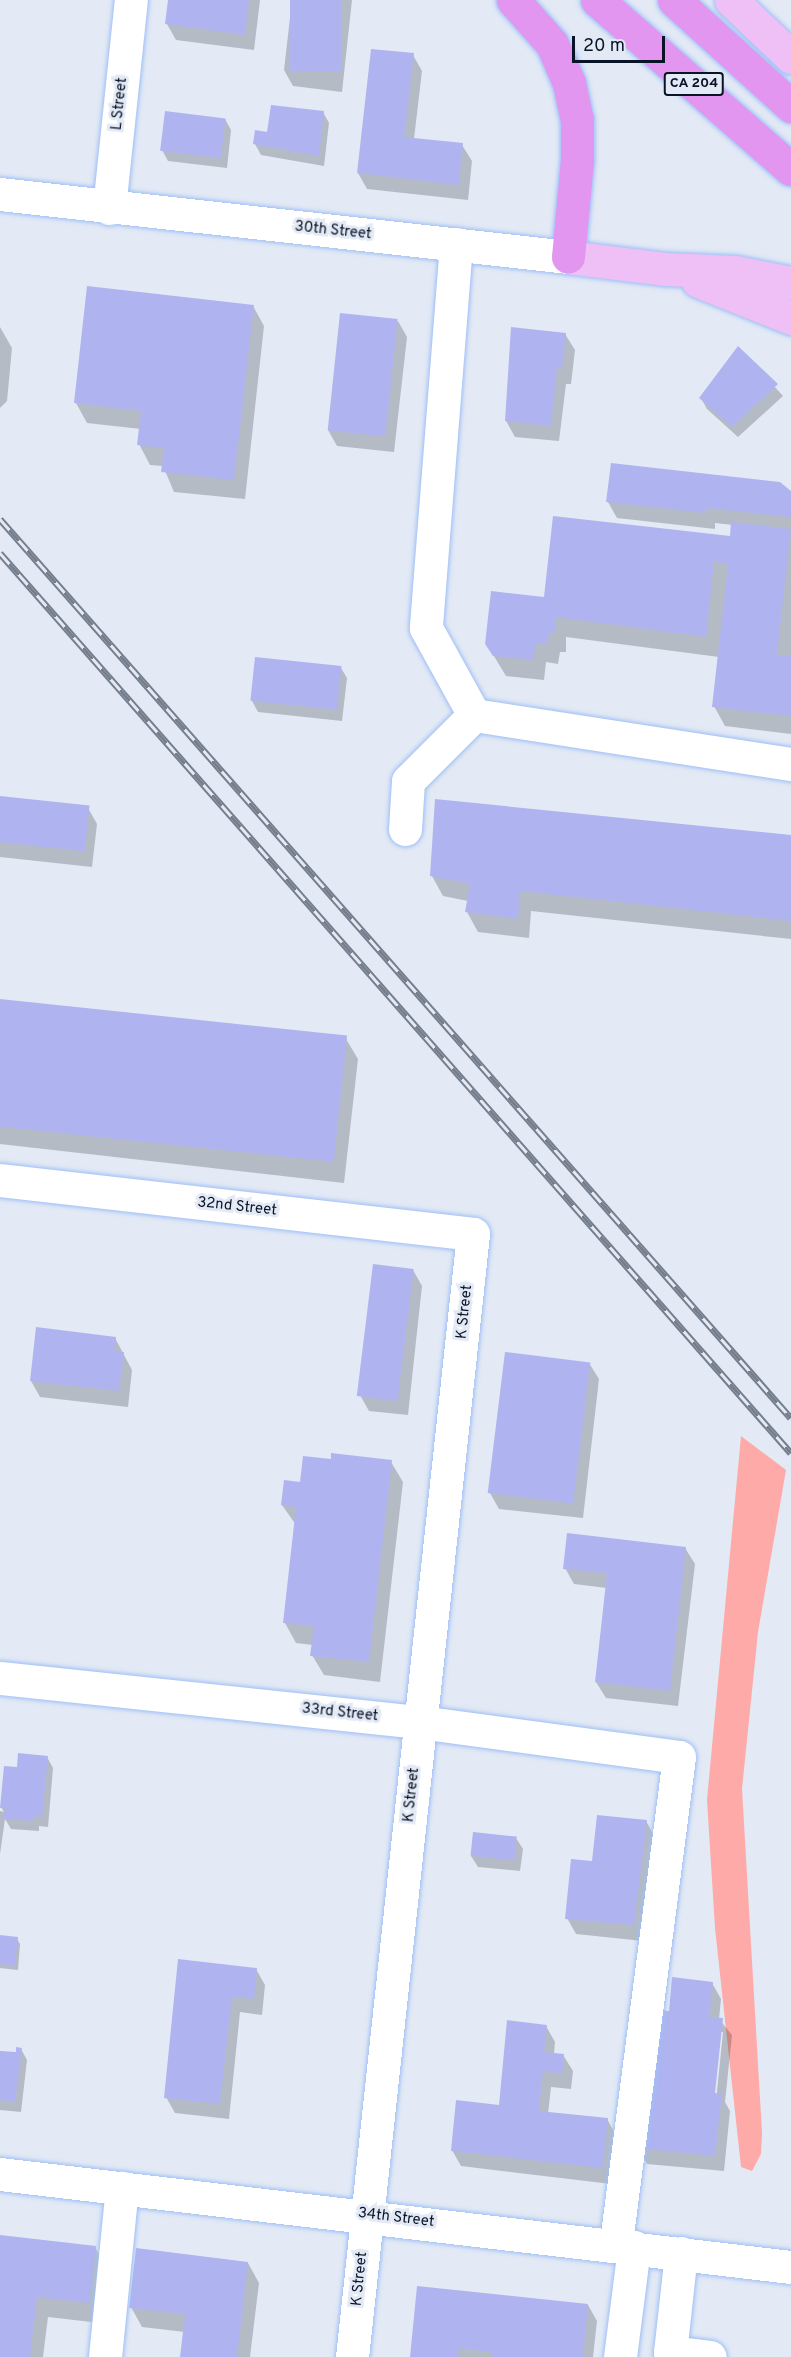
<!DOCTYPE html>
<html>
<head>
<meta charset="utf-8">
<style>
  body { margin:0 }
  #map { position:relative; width:791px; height:2357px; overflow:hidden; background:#e3eaf5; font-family:Overpass,sans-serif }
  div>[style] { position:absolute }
  .green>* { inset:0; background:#fdaaa8 }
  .shadow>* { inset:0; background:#0003 }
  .building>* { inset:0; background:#afb4f0; transform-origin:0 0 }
  .roads { filter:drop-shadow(0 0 2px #9fbff6) drop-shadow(0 0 2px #9fbff6) }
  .minor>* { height:33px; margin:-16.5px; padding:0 16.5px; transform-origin:16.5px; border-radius:16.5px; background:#fff }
  .major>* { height:33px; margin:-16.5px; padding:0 16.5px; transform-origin:16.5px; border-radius:16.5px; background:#eec0f6 }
  .highway>* { height:33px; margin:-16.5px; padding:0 16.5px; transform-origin:16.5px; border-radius:16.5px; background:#e296f0 }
  .rail>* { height:7px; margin-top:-3.5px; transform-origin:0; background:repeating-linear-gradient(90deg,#e3eaf5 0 14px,#757e8d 0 28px); box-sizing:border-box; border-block:2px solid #757e8d }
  span { translate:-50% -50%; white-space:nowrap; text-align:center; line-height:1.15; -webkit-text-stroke:6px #e3eaf5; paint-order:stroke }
  .shield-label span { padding:2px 4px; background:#e3eaf5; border:2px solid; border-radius:4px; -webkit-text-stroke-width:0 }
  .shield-label { font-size:14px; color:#091427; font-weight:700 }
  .street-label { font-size:15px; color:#091427 }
  .scale { position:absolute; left:572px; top:36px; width:93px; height:27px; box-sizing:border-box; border:3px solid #091427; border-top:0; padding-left:8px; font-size:18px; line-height:21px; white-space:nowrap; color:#091427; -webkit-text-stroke:4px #e3eaf5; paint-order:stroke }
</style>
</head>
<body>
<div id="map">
  <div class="green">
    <i style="clip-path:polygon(741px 1436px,786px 1470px,758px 1632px,742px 1789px,762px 2133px,761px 2154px,752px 2171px,741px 2167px,715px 1928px,707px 1800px)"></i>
  </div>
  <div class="shadow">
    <i style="clip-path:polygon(169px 0,260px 0,254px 50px,176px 40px,167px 24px)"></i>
    <i style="clip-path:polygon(292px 0,352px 0,342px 92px,293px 86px,284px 70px)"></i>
    <i style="clip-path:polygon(413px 55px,422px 71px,414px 139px,462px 145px,472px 161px,468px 200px,367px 189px,358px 173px)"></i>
    <i style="clip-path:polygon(323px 112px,329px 123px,324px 166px,261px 155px,255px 144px)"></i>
    <i style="clip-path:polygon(225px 119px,231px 130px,227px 168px,168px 161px,162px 150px)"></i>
    <i style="clip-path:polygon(253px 306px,264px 326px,245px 499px,174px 492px,163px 466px,150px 465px,139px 444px,141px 429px,87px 423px,76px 403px)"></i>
    <i style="clip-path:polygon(398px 321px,407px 337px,394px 452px,337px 446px,328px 430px)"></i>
    <i style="clip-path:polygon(0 327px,12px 348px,7px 401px,0 408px)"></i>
    <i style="clip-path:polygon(565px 334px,575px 350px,571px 384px,566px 384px,559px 441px,515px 437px,506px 421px)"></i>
    <i style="clip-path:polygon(739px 348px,783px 396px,738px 437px,707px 409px,701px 398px)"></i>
    <i style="clip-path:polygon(791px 495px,791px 734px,725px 726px,714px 706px,719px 657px,566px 637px,566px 652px,560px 652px,558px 664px,546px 662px,544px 680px,506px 676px,486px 643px,545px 599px,731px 537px,733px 525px,715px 523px,715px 529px,617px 518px,608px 502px)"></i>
    <i style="clip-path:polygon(341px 668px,347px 678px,342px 721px,258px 712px,252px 701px)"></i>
    <i style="clip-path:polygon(0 798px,88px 808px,97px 824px,92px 867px,0 857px)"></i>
    <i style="clip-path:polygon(791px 838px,791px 939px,531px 911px,529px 938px,478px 932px,467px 912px,468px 901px,443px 896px,432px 876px)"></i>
    <i style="clip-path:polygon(0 1000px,346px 1039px,358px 1059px,344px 1183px,0 1144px)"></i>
    <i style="clip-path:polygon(413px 1270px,422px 1286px,408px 1415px,369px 1411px,360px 1395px)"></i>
    <i style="clip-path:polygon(115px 1338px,132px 1370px,128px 1407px,40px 1397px,31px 1381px)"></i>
    <i style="clip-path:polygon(589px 1363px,599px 1379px,583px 1518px,499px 1509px,490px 1493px)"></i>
    <i style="clip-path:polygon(332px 1461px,391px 1462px,403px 1482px,380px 1682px,324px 1675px,312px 1655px,313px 1645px,296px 1643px,285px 1623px,296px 1525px,282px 1505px)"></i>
    <i style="clip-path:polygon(685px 1548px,695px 1564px,678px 1706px,606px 1698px,596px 1682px,607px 1588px,574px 1584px,565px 1568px)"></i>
    <i style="clip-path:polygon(47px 1757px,53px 1768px,48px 1827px,39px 1826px,39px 1831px,11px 1829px,5px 1819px,0 1854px,0 1811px,4px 1812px,1px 1807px,18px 1769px)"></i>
    <i style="clip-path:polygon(646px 1821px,655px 1837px,643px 1941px,576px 1934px,567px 1918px,594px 1863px)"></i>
    <i style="clip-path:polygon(516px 1838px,523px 1849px,520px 1871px,478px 1867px,471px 1856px)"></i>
    <i style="clip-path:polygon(0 1937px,17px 1939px,20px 1944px,18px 1970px,0 1968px)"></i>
    <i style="clip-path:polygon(179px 1961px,256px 1969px,265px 1985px,262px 2015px,240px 2012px,229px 2119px,175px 2113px,166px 2097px)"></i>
    <i style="clip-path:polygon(evenodd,712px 1983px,721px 1999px,719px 2019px,732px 2035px,725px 2102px,730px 2111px,724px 2171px,647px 2164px,638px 2148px,670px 2012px,712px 1983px,720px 2032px,723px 2032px,716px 2101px,713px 2101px,720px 2032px)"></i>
    <i style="clip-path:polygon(546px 2026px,555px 2042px,554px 2054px,563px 2055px,573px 2071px,571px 2089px,551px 2087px,548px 2114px,607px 2119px,616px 2135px,611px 2184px,461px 2166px,452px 2150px,500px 2106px)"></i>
    <i style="clip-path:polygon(21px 2049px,27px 2060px,21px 2112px,0 2110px,0 2051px,17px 2054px)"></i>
    <i style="clip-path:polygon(0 2236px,95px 2247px,106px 2267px,100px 2323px,48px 2317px,43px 2357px,0 2357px)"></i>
    <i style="clip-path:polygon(248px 2263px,259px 2283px,250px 2357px,182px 2357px,185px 2332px,142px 2327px,131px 2307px)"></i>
    <i style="clip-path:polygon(588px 2305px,597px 2321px,593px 2357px,411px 2357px)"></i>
  </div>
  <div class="building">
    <i style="clip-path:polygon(168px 0,249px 0,245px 35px,165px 24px)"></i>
    <i style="left:290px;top:0;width:52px;height:71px"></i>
    <i style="clip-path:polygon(371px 49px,414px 53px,404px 137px,463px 143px,459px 185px,357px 173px)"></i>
    <i style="clip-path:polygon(271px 105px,324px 111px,319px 156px,253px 144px,255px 130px,267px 132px)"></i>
    <i style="left:165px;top:111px;width:61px;height:40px;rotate:7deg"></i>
    <i style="clip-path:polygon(87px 286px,254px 305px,234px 480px,161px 472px,164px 448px,137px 445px,141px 411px,74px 403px)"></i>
    <i style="left:340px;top:313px;width:58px;height:118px;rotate:6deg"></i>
    <i style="clip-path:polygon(511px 327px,566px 333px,562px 369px,557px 368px,551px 426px,505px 421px)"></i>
    <i style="clip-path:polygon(738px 346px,778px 384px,732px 427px,699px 398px)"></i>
    <i style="clip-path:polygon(611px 463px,780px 482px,791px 491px,791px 517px,707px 508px,706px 513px,606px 502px)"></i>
    <i style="clip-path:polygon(553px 516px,730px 536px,731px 522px,791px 529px,777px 655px,791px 656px,791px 716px,712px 707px,728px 564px,714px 562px,706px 637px,555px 617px,555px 633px,549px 632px,548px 644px,535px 643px,534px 660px,493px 656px,485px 644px,491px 591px,544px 597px)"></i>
    <i style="left:255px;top:657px;width:87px;height:44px;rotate:6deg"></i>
    <i style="left:0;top:796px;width:90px;height:46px;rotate:6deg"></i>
    <i style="clip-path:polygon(435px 799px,791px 835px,791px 921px,520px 891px,518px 919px,465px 912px,470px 884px,430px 876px)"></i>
    <i style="left:0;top:999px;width:349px;height:127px;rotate:6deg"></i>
    <i style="left:373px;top:1264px;width:41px;height:133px;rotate:7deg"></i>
    <i style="clip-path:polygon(36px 1327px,116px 1337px,114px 1351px,124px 1352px,119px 1391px,30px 1381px)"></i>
    <i style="left:505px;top:1352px;width:86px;height:142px;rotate:7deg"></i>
    <i style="clip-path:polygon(331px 1453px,392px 1460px,369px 1662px,310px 1656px,314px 1626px,283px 1623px,296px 1507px,281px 1505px,284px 1480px,300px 1482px,303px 1456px,331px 1459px)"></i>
    <i style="clip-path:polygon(567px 1533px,686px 1547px,670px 1691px,595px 1682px,607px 1573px,563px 1569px)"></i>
    <i style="clip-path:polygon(18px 1753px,48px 1756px,42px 1817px,34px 1816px,33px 1821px,3px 1819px,5px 1808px,0 1808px,4px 1766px,17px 1767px)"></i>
    <i style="clip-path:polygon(597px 1815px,647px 1820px,634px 1925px,565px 1919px,571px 1859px,592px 1861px)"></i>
    <i style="left:473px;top:1832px;width:44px;height:24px;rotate:6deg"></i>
    <i style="clip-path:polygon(0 1935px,18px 1937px,15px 1966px,0 1964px)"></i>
    <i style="clip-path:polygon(178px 1959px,257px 1968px,254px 1999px,232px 1997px,220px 2104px,164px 2098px)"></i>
    <i style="clip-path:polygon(672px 1977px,713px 1982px,709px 2017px,723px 2018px,715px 2093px,722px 2094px,715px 2156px,636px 2148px,651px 2009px,669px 2011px)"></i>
    <i style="clip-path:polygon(507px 2020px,547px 2025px,544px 2052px,564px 2054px,562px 2074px,543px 2071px,539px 2111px,608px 2118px,603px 2168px,451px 2151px,456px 2100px,499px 2105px)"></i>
    <i style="clip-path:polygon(16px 2047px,22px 2048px,15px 2102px,0 2100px,0 2051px,16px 2052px)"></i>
    <i style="clip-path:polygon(0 2235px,96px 2246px,89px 2303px,37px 2297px,30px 2357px,0 2357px)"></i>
    <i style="clip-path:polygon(136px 2248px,248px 2262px,237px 2357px,180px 2357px,185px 2314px,129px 2308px)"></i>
    <i style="clip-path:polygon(417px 2286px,588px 2304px,583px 2357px,492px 2357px,492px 2352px,459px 2348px,458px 2357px,410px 2357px)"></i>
  </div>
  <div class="roads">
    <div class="minor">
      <i style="left:0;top:194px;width:571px;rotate:6.33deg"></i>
      <i style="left:109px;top:208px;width:209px;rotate:-84deg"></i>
      <i style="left:456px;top:244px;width:385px;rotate:94.5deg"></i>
      <i style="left:426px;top:628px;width:99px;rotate:61.1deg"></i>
      <i style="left:474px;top:715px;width:321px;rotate:8.8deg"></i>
      <i style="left:405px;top:829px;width:48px;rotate:-86.4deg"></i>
      <i style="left:408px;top:781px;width:93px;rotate:-45deg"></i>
      <i style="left:0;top:1180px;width:476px;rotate:6.5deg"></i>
      <i style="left:473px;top:1234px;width:1129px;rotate:96.15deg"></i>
      <i style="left:0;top:1678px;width:422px;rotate:6deg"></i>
      <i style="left:420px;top:1722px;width:261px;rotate:7.7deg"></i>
      <i style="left:679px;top:1757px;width:492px;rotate:97.4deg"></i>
      <i style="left:0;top:2174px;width:796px;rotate:6.71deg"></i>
      <i style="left:681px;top:2253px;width:100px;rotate:96.3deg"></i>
      <i style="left:670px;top:2352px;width:40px;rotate:7.1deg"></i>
      <i style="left:105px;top:2357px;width:170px;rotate:-84.3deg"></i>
      <i style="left:620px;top:2357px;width:111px;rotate:-82.7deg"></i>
    </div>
    <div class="major">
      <i style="left:731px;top:0;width:83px;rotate:43.5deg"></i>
      <i style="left:568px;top:257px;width:99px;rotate:7deg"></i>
      <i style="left:666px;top:269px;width:69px;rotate:2.5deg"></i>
      <i style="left:735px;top:272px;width:57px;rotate:11.1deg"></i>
      <i style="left:698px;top:281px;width:100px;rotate:21.7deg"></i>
    </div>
    <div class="highway">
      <i style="left:513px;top:0;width:59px;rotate:48.4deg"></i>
      <i style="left:552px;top:44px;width:43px;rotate:66.4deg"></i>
      <i style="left:569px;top:83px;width:38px;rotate:78deg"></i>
      <i style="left:577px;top:120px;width:40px;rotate:90deg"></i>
      <i style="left:577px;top:160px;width:97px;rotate:95.3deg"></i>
      <i style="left:597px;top:0;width:257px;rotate:41.1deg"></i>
      <i style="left:674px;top:0;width:158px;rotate:42.2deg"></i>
    </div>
  </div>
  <div class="rail">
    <i style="left:0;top:519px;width:1197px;rotate:48.66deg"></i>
    <i style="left:0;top:553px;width:1198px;rotate:48.69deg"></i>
  </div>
  <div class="shield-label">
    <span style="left:694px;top:84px">CA 204</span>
  </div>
  <div class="street-label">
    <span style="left:120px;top:104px;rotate:-84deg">L Street</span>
    <span style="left:333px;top:231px;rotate:6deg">30th Street</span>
    <span style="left:237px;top:1207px;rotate:6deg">32nd Street</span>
    <span style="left:465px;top:1312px;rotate:-84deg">K Street</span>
    <span style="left:340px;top:1713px;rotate:6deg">33rd Street</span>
    <span style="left:412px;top:1795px;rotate:-84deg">K Street</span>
    <span style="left:396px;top:2218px;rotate:7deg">34th Street</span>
    <span style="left:360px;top:2279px;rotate:-84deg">K Street</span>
  </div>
  <div class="scale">20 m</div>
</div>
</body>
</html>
